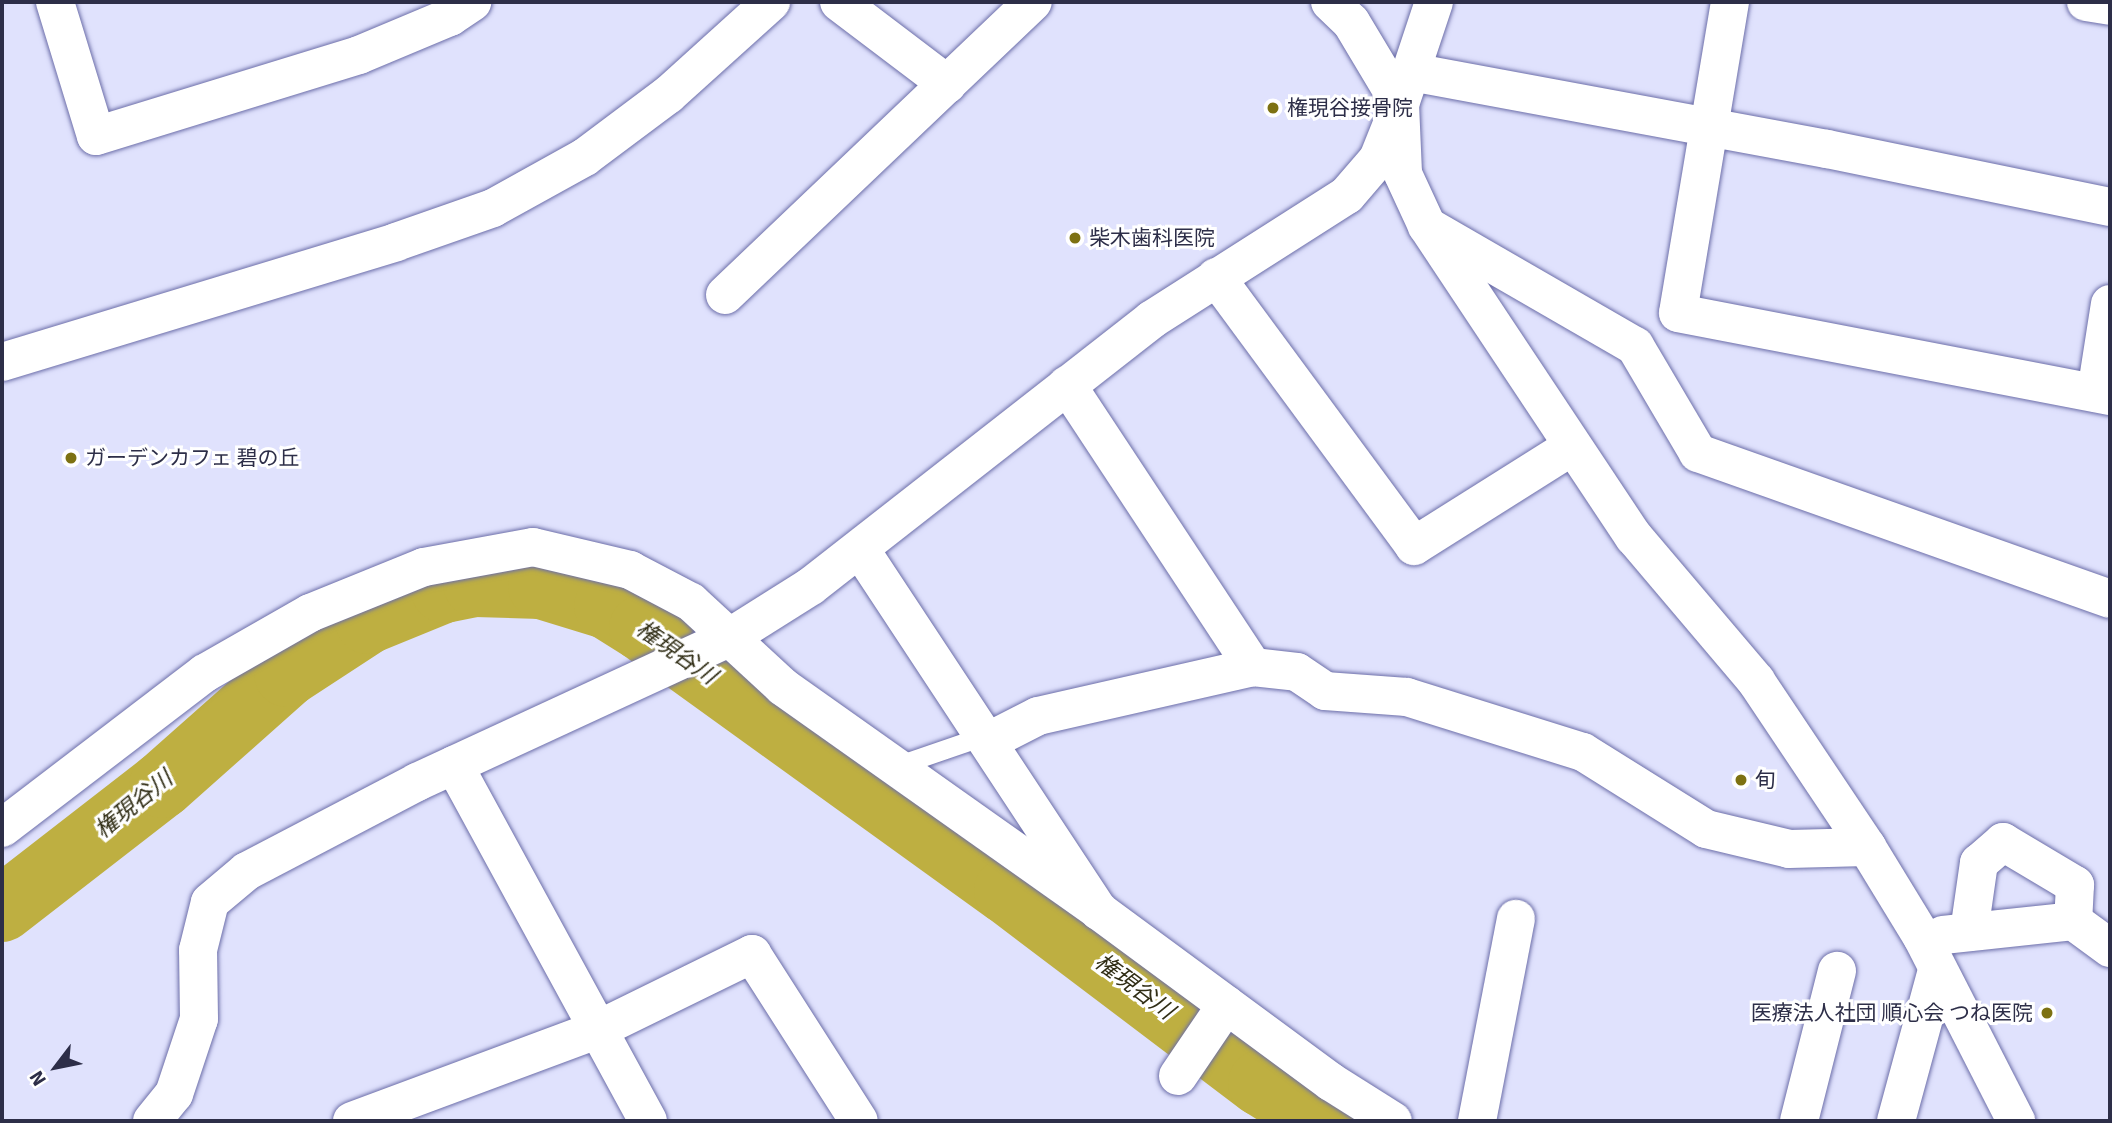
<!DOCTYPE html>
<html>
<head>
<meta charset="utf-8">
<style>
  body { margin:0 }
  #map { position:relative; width:2112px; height:1123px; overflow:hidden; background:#e0e2fd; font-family:Signika,"Noto Sans JP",sans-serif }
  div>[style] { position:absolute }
  .river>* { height:66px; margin:-33px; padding:0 33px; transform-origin:33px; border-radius:33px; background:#beaf41 }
  .roads { filter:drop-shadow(0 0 2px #6c6ea9) drop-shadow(0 0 2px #6c6ea9) }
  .service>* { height:19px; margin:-9.5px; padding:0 9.5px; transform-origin:9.5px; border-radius:9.5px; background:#fff }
  .minor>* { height:38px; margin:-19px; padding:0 19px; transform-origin:19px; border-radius:19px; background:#fff }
  .tertiary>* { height:38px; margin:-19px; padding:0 19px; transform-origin:19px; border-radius:19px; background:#fff }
  .dots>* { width:19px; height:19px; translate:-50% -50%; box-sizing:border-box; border:4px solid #fff; border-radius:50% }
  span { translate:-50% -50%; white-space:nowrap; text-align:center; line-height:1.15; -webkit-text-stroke:6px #fff; paint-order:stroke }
  .poi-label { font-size:21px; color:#2d2e48 }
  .left { translate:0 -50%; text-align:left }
  .right { translate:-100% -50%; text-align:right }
  .water-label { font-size:23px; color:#312e16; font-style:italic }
  .frame { position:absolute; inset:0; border:4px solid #2d2e48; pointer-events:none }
  .north { position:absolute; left:21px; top:1032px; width:70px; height:70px; -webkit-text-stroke:5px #fff; paint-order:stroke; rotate:238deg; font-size:19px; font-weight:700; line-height:28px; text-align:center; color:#2d2e48 }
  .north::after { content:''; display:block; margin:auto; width:24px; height:32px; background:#2d2e48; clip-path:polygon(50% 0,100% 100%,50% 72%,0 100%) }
</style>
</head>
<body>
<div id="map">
  <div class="river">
    <i style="left:2px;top:909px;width:202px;rotate:-37.8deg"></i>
    <i style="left:162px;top:785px;width:167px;rotate:-41.6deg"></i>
    <i style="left:287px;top:674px;width:97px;rotate:-33.2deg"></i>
    <i style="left:368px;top:621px;width:82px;rotate:-22.2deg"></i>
    <i style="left:444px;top:590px;width:33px;rotate:-11deg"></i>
    <i style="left:476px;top:584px;width:65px;rotate:1.8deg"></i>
    <i style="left:541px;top:586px;width:69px;rotate:16.9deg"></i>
    <i style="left:607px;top:606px;width:41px;rotate:32.2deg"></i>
    <i style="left:642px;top:628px;width:450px;rotate:35.8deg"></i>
    <i style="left:1007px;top:891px;width:318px;rotate:37.1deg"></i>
    <i style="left:1261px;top:1083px;width:72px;rotate:31.9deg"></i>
  </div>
  <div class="roads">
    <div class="service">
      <i style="left:893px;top:767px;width:80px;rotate:-18.9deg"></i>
      <i style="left:969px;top:741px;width:19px"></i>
    </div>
    <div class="minor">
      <i style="left:55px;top:2px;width:140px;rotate:73deg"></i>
      <i style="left:96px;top:136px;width:275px;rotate:-17.1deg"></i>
      <i style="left:359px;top:55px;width:99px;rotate:-22.7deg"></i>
      <i style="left:450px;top:17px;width:27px;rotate:-34deg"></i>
      <i style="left:839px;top:2px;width:136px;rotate:37.2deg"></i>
      <i style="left:1730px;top:2px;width:315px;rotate:99.5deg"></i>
      <i style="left:1678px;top:313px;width:440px;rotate:10.9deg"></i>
      <i style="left:2086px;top:2px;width:24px;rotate:9deg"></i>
      <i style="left:1411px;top:72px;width:423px;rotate:10.5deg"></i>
      <i style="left:1827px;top:149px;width:289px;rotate:11.6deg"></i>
      <i style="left:1427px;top:226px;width:240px;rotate:30deg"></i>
      <i style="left:1635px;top:346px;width:124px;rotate:59.5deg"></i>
      <i style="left:1698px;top:453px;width:437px;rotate:19.5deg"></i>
      <i style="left:1216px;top:277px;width:334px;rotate:53.6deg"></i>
      <i style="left:1414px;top:546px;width:186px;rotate:-32.2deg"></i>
      <i style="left:725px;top:295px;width:425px;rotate:-43.6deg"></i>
      <i style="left:2px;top:362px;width:412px;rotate:-16.9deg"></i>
      <i style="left:396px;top:242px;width:103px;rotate:-19.3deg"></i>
      <i style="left:493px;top:208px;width:105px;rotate:-29deg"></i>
      <i style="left:585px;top:157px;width:104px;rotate:-36.8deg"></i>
      <i style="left:668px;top:95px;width:139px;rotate:-42.1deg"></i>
      <i style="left:1067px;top:385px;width:338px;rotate:56.6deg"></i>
      <i style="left:2096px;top:393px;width:90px;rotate:-81.1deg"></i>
      <i style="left:860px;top:549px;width:434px;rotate:56.6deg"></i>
      <i style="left:1099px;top:911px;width:288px;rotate:36.4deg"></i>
      <i style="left:1331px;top:1082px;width:73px;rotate:32.2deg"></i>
      <i style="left:989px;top:741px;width:55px;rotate:-27deg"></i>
      <i style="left:1038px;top:716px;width:221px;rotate:-12.8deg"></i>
      <i style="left:1253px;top:667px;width:44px;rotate:6.5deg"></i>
      <i style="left:1297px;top:672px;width:34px;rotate:34deg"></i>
      <i style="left:1325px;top:691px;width:82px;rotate:4.2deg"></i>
      <i style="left:1407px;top:697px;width:184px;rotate:17.4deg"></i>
      <i style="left:1583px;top:752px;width:145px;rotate:32deg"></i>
      <i style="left:1706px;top:829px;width:85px;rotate:13.5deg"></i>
      <i style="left:1789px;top:849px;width:78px;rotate:-1.5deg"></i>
      <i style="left:454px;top:765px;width:405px;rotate:61.4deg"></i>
      <i style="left:2px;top:828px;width:255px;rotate:-37.4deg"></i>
      <i style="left:205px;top:673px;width:121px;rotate:-29.7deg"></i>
      <i style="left:310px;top:613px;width:123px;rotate:-22deg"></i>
      <i style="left:424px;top:567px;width:111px;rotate:-10.4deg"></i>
      <i style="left:533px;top:547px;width:100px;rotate:13.3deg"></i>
      <i style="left:630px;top:570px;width:69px;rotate:27.7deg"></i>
      <i style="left:691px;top:602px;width:125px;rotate:42.7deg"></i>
      <i style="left:783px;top:687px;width:387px;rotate:35.3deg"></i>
      <i style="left:1969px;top:932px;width:70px;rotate:-81.8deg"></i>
      <i style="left:1979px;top:863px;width:32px;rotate:-41deg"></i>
      <i style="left:2003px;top:842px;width:84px;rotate:30.8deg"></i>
      <i style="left:2075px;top:885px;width:36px;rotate:93deg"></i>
      <i style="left:1943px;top:935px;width:131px;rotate:-6.1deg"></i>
      <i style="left:2073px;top:921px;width:46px;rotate:36.1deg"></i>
      <i style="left:1178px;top:1076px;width:86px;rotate:-55.9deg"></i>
      <i style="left:152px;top:1121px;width:35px;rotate:-51deg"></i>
      <i style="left:174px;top:1094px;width:79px;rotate:-71.6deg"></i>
      <i style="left:199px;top:1019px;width:69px;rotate:-90.8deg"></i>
      <i style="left:198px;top:950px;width:49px;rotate:-76deg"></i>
      <i style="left:210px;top:902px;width:48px;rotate:-40deg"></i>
      <i style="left:247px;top:871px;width:192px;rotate:-27.6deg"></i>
      <i style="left:417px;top:782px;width:341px;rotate:-24.8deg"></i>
      <i style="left:727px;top:639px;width:99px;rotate:-32.2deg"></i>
      <i style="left:811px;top:586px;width:432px;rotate:-38deg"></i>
      <i style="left:1151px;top:320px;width:232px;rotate:-32.5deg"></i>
      <i style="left:1347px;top:195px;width:48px;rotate:-49.3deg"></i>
      <i style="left:1378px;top:159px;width:59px;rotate:-68.2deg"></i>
      <i style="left:352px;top:1121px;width:261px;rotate:-20.4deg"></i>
      <i style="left:597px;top:1030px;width:173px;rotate:-26.1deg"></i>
      <i style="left:752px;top:954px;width:198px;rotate:57.4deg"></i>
      <i style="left:1477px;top:1121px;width:206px;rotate:-79.1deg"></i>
      <i style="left:1799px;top:1121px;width:155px;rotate:-75.8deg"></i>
      <i style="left:1896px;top:1121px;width:156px;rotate:-74.8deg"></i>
    </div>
    <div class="tertiary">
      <i style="left:1330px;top:2px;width:29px;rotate:44deg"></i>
      <i style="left:1351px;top:22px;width:96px;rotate:59.1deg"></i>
      <i style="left:1434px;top:2px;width:108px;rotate:108.4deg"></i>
      <i style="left:1400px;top:104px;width:70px;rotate:87.5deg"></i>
      <i style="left:1403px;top:174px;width:57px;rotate:65.2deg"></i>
      <i style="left:1427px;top:226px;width:374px;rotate:56.4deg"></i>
      <i style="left:1634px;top:537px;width:189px;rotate:49.7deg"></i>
      <i style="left:1756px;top:681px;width:200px;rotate:56.2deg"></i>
      <i style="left:1867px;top:847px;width:105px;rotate:58.6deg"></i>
      <i style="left:1922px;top:937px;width:207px;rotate:62.9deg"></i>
    </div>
  </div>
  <div class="dots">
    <i style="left:1273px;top:108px;background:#7d7112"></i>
    <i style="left:1075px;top:238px;background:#7d7112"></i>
    <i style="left:71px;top:458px;background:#7d7112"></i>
    <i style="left:1741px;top:780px;background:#7d7112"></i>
    <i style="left:2047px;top:1013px;background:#7d7112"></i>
  </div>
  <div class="poi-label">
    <span class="left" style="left:1287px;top:108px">権現谷接骨院</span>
    <span class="left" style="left:1089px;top:238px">柴木歯科医院</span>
    <span class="left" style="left:85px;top:458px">ガーデンカフェ 碧の丘</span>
    <span class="left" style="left:1755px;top:780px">旬</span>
    <span class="right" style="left:2033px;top:1013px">医療法人社団 順心会 つね医院</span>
  </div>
  <div class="water-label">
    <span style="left:676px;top:653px;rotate:35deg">権現谷川</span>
    <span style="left:134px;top:805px;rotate:-39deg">権現谷川</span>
    <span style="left:1134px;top:987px;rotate:37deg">権現谷川</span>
  </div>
  <div class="frame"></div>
  <div class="north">N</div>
</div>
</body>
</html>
